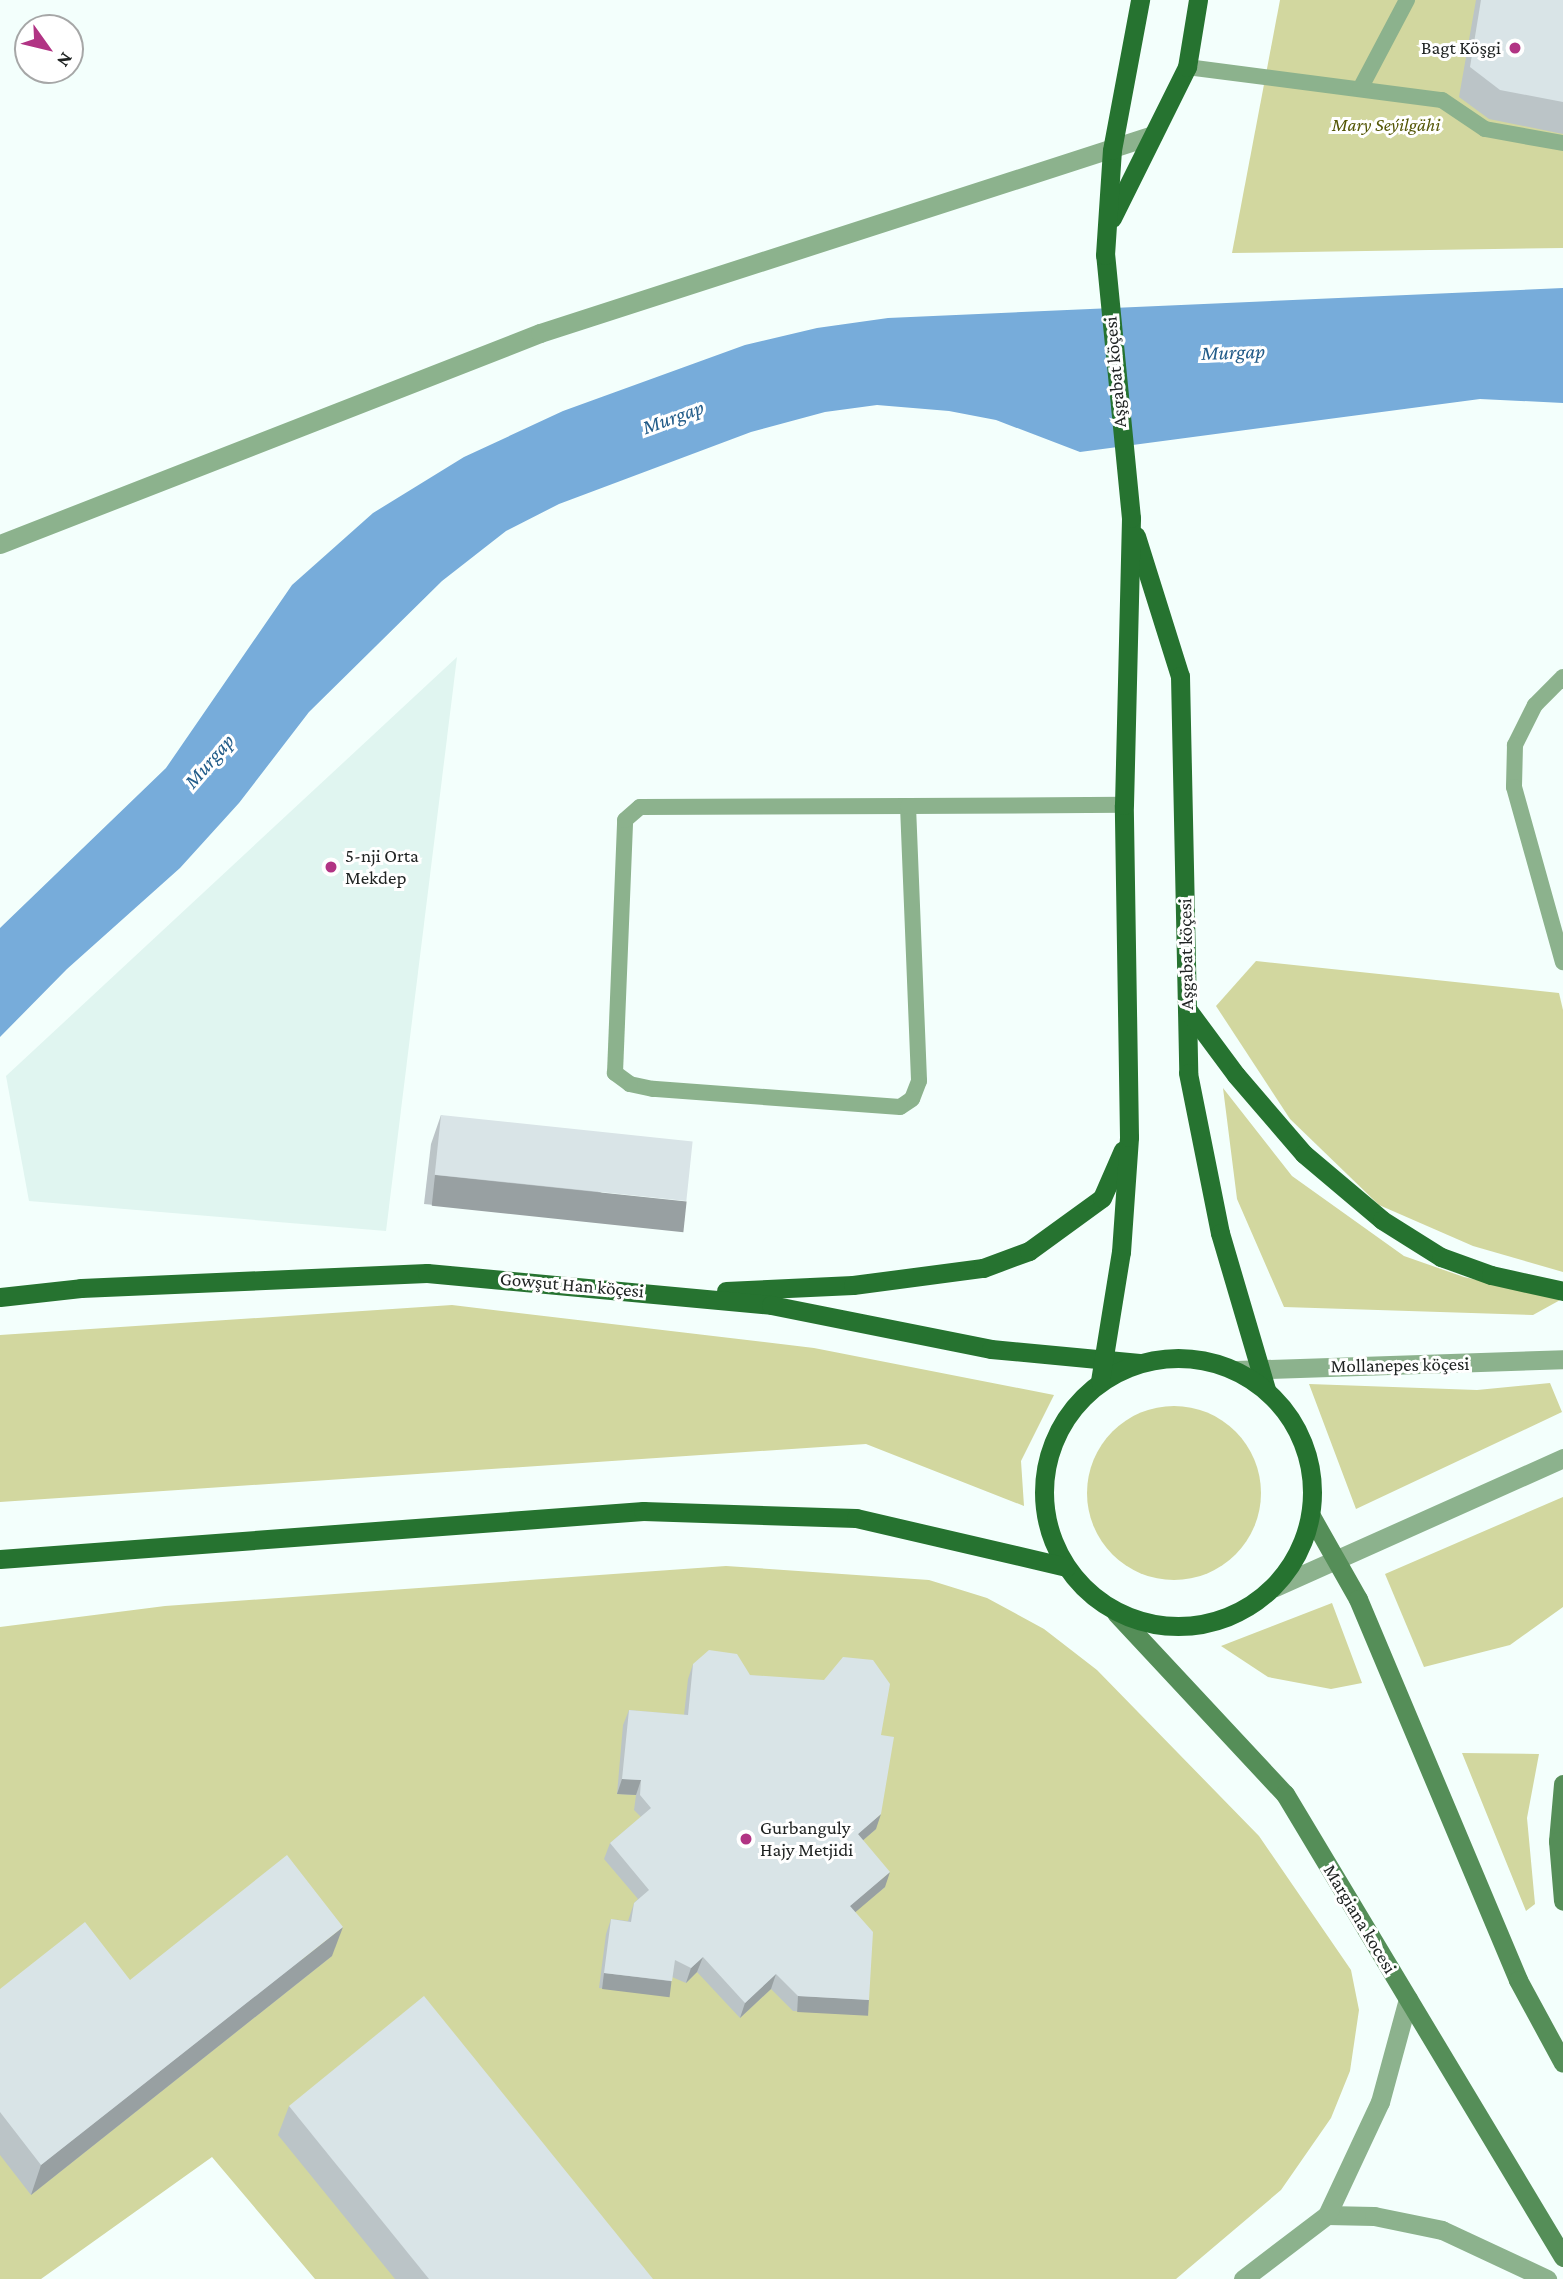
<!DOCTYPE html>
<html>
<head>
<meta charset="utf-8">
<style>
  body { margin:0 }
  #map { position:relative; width:1563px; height:2279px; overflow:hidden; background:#f3fffc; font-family:"Crimson Pro",serif }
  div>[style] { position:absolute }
  .built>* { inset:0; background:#e0f5f0 }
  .green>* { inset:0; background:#d2d79f }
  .round { border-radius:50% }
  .water>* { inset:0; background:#77acda }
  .service>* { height:16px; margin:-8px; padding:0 8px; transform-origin:8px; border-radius:8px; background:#8cb28d }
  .minor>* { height:19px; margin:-9.5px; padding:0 9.5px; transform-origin:9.5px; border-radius:9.5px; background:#8cb28d }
  .tertiary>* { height:19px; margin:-9.5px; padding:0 9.5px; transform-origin:9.5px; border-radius:9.5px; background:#8cb28d }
  .secondary>* { height:19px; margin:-9.5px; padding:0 9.5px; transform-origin:9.5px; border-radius:9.5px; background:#558e58 }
  .primary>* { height:19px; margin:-9.5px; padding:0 9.5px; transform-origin:9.5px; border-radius:9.5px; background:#267330 }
  .primary>.ring { margin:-9.5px; padding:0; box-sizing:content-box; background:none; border:19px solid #267330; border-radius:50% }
  .wall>* { inset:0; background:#bbc4c7 }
  .shaded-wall>* { inset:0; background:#98a0a2; transform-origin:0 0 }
  .building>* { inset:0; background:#d9e4e7; transform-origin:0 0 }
  .dots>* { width:19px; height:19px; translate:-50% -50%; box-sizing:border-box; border:4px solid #fff; border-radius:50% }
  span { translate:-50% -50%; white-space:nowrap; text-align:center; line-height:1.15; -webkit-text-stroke:6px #fff; paint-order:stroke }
  .poi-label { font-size:19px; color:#202423 }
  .right { translate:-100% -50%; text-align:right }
  .left { translate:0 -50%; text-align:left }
  .park-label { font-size:19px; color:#535605; font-style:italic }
  .street-label { font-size:19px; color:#202423 }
  .water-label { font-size:21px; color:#225c89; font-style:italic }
  .north { position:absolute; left:14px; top:14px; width:70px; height:70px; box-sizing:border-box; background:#fff; border:2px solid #a6a7a7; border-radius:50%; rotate:124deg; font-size:19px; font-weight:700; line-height:28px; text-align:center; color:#202423 }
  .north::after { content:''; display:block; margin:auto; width:24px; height:32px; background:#b13484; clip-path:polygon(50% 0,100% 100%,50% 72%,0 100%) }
</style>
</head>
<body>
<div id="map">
  <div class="built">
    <i style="clip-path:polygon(457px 657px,386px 1231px,29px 1201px,6px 1076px)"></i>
  </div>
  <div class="green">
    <i style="clip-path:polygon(1280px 0,1563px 0,1563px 248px,1232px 253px)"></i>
    <i style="clip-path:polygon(1256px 961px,1559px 993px,1563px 1010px,1563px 1272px,1473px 1246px,1379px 1205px,1290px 1119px,1216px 1006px)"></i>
    <i style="clip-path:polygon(1223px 1088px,1292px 1176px,1404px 1256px,1464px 1277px,1562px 1299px,1533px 1315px,1284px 1307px,1237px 1199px)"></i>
    <i style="clip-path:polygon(452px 1305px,814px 1348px,1054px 1395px,1021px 1461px,1024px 1506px,866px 1444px,0 1502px,0 1335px)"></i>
    <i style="clip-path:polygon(1550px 1383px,1562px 1412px,1356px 1509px,1309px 1384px,1477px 1390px)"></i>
    <i class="round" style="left:1087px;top:1406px;width:174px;height:174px"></i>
    <i style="clip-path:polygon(1563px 1497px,1563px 1607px,1510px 1645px,1424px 1667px,1385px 1574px)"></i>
    <i style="clip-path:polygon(726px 1566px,929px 1580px,987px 1598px,1044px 1629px,1097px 1670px,1259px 1836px,1351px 1970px,1359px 2010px,1350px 2071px,1331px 2118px,1281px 2190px,1176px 2279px,315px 2279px,212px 2157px,41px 2279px,0 2279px,0 1627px,165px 1606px)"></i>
    <i style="clip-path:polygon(1332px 1603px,1362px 1683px,1331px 1689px,1268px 1677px,1221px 1646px)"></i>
    <i style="clip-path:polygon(1462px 1753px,1539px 1754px,1527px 1818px,1535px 1904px,1526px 1911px)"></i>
  </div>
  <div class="water">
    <i style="clip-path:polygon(1563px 288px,1563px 403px,1480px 399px,1080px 452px,996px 420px,949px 411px,877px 405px,825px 412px,751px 432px,559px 504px,506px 531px,442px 581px,309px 712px,239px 803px,180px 868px,67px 969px,0 1037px,0 928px,166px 768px,292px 585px,373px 513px,464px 457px,563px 411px,745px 345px,817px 328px,888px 318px)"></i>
  </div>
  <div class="service">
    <i style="left:1187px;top:67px;width:257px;rotate:7.4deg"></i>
    <i style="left:1442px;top:100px;width:52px;rotate:34deg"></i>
    <i style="left:1485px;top:129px;width:79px;rotate:10.2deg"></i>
    <i style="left:1360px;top:89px;width:101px;rotate:-62.2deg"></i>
    <i style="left:1563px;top:677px;width:40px;rotate:135deg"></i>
    <i style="left:1535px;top:705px;width:45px;rotate:116.6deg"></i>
    <i style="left:1515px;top:745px;width:42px;rotate:91.4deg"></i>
    <i style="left:1514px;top:787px;width:182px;rotate:74.4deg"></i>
    <i style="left:908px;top:806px;width:275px;rotate:87.7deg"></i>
    <i style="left:919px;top:1081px;width:19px;rotate:111deg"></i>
    <i style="left:912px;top:1099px;width:14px;rotate:146deg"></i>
    <i style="left:900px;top:1107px;width:248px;rotate:-175.8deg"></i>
    <i style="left:653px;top:1089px;width:24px;rotate:-168deg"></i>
    <i style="left:630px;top:1084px;width:19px;rotate:-144deg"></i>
    <i style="left:615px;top:1073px;width:253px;rotate:-87.7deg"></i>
    <i style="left:625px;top:820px;width:20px;rotate:-41deg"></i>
    <i style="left:640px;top:807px;width:268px;rotate:-0.2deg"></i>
    <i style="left:908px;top:806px;width:216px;rotate:-0.3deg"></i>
  </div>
  <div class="minor">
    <i style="left:0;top:544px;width:580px;rotate:-21.34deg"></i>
    <i style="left:540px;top:333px;width:644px;rotate:-17.9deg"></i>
    <i style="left:1327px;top:2215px;width:47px;rotate:1.2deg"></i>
    <i style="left:1374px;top:2216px;width:69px;rotate:11.6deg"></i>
    <i style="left:1442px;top:2230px;width:116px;rotate:25deg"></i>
    <i style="left:1243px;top:2279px;width:106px;rotate:-37.3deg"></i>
    <i style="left:1327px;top:2215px;width:125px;rotate:-64.9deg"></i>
    <i style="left:1380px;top:2102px;width:107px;rotate:-74.8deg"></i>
  </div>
  <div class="tertiary">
    <i style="left:1236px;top:1370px;width:327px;rotate:-1.9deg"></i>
    <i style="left:1275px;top:1587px;width:316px;rotate:-24.1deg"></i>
  </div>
  <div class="secondary">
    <i style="left:1311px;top:1516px;width:95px;rotate:60.5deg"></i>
    <i style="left:1358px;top:1599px;width:413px;rotate:67.2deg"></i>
    <i style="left:1518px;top:1980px;width:94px;rotate:61.5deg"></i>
    <i style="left:1116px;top:1613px;width:248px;rotate:47deg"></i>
    <i style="left:1285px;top:1794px;width:540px;rotate:59.02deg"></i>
    <i style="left:1563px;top:1784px;width:57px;rotate:95deg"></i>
    <i style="left:1558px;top:1841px;width:60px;rotate:85.2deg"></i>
  </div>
  <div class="primary">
    <i style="left:1112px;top:218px;width:169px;rotate:-63.6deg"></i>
    <i style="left:1187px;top:67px;width:68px;rotate:-80.7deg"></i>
    <i style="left:1136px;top:536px;width:147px;rotate:72.6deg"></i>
    <i style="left:1180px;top:676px;width:397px;rotate:88.8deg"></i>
    <i style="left:1188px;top:1073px;width:163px;rotate:78.7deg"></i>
    <i style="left:1220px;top:1233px;width:163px;rotate:73.6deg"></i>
    <i style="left:1187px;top:1009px;width:82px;rotate:53.4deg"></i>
    <i style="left:1236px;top:1075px;width:104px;rotate:49.3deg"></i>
    <i style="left:1304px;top:1154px;width:102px;rotate:40.2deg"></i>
    <i style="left:1382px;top:1220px;width:70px;rotate:32.1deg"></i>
    <i style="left:1441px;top:1257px;width:53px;rotate:19.8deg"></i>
    <i style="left:1491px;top:1275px;width:74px;rotate:12.5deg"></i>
    <i style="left:726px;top:1291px;width:127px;rotate:-2.7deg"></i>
    <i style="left:853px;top:1285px;width:131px;rotate:-7.5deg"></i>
    <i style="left:983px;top:1268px;width:49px;rotate:-20.3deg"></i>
    <i style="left:1029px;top:1251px;width:90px;rotate:-36deg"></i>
    <i style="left:1102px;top:1198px;width:52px;rotate:-66.4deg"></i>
    <i style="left:0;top:1297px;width:81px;rotate:-6.3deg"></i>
    <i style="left:81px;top:1288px;width:346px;rotate:-2.5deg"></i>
    <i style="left:427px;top:1273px;width:345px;rotate:5.3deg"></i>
    <i style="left:771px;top:1305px;width:224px;rotate:11.3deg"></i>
    <i style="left:991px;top:1349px;width:149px;rotate:5.4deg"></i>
    <i class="ring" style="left:1044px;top:1358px;width:249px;height:249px"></i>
    <i style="left:1100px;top:1381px;width:131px;rotate:-80.8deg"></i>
    <i style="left:1121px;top:1252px;width:115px;rotate:-86deg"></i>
    <i style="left:1129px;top:1137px;width:332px;rotate:-90.9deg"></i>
    <i style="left:1124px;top:805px;width:287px;rotate:-88.6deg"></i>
    <i style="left:1131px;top:518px;width:264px;rotate:-95.6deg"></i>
    <i style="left:1105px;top:255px;width:105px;rotate:-86.2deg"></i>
    <i style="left:1112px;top:150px;width:153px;rotate:-79.4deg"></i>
    <i style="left:0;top:1559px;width:645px;rotate:-4.27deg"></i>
    <i style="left:643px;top:1511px;width:213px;rotate:1.9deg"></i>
    <i style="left:856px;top:1518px;width:216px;rotate:13.1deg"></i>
  </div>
  <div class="wall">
    <i style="clip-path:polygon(1476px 0,1563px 0,1563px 134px,1489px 119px,1459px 97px)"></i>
    <i style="clip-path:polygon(441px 1115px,676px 1229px,424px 1204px,431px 1144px)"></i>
    <i style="clip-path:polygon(693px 1664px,750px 1675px,881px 1735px,876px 1829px,863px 1840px,885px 1887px,855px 1912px,869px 2000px,863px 2015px,793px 2011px,771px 1989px,740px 2018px,697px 1972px,686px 1983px,672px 1977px,666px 1996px,599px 1988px,606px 1934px,611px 1919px,628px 1921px,634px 1903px,638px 1899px,604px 1859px,610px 1843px,641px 1817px,634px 1810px,636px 1795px,617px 1794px,623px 1725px,629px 1710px,684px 1715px,688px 1679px)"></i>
    <i style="clip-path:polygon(332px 1956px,31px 2195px,0 2155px,0 1989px,130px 1980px)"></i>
    <i style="clip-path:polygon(289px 2106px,653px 2279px,395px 2279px,278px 2135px)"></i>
  </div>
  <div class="shaded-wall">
    <i style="left:435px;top:1175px;width:253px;height:31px;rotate:6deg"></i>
    <i style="clip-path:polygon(622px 1779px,641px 1780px,636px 1795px,617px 1794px)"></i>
    <i style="clip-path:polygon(881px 1814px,876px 1829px,853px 1849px,858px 1834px)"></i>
    <i style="clip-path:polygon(890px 1872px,885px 1887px,845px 1921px,850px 1906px)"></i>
    <i style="clip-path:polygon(343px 1927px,332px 1956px,31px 2195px,41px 2165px)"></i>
    <i style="clip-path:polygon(703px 1957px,697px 1972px,686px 1983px,691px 1968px)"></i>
    <i style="left:604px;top:1973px;width:68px;height:16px;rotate:7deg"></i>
    <i style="clip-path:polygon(776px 1974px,771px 1989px,740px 2018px,745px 2003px)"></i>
    <i style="left:798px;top:1996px;width:71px;height:16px;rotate:3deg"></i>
  </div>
  <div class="building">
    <i style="clip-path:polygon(1481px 0,1563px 0,1563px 102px,1500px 90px,1470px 67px)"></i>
    <i style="left:441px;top:1115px;width:253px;height:60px;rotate:6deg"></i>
    <i style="clip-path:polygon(709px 1650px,737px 1654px,750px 1675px,824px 1680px,843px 1657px,873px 1660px,890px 1684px,881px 1735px,894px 1737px,881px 1814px,858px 1834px,890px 1872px,850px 1906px,873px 1932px,869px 2000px,798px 1996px,776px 1974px,745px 2003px,703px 1957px,691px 1968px,675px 1960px,672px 1981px,604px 1973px,611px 1919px,631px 1922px,634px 1903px,649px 1890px,610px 1843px,651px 1808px,640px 1795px,641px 1780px,622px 1779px,629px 1710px,688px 1715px,693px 1664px)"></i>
    <i style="clip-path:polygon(287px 1855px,343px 1927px,41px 2165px,0 2112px,0 1989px,85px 1922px,130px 1980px)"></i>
    <i style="clip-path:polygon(424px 1996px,653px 2279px,429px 2279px,289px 2106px)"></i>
  </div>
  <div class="dots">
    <i style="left:1515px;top:48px;background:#b13484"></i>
    <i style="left:331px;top:867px;background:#b13484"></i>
    <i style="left:746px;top:1839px;background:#b13484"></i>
  </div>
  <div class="poi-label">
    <span class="right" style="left:1501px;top:48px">Bagt Köşgi</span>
    <span class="left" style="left:345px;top:867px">5-nji Orta<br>Mekdep</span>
    <span class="left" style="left:760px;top:1839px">Gurbanguly<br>Hajy Metjidi</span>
  </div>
  <div class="park-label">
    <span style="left:1386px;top:125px">Mary Seýilgähi</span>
  </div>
  <div class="street-label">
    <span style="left:1115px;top:372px;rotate:-95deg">Aşgabat köçesi</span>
    <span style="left:1186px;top:954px;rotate:-91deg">Aşgabat köçesi</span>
    <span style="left:572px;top:1285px;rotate:5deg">Gowşut Han köçesi</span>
    <span style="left:1400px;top:1365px;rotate:-1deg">Mollanepes köçesi</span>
    <span style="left:1360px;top:1919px;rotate:59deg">Margiana kocesi</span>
  </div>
  <div class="water-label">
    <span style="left:1233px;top:352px;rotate:-2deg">Murgap</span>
    <span style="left:673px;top:417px;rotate:-20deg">Murgap</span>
    <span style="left:209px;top:761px;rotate:-49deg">Murgap</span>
  </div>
  <div class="north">N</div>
</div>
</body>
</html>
